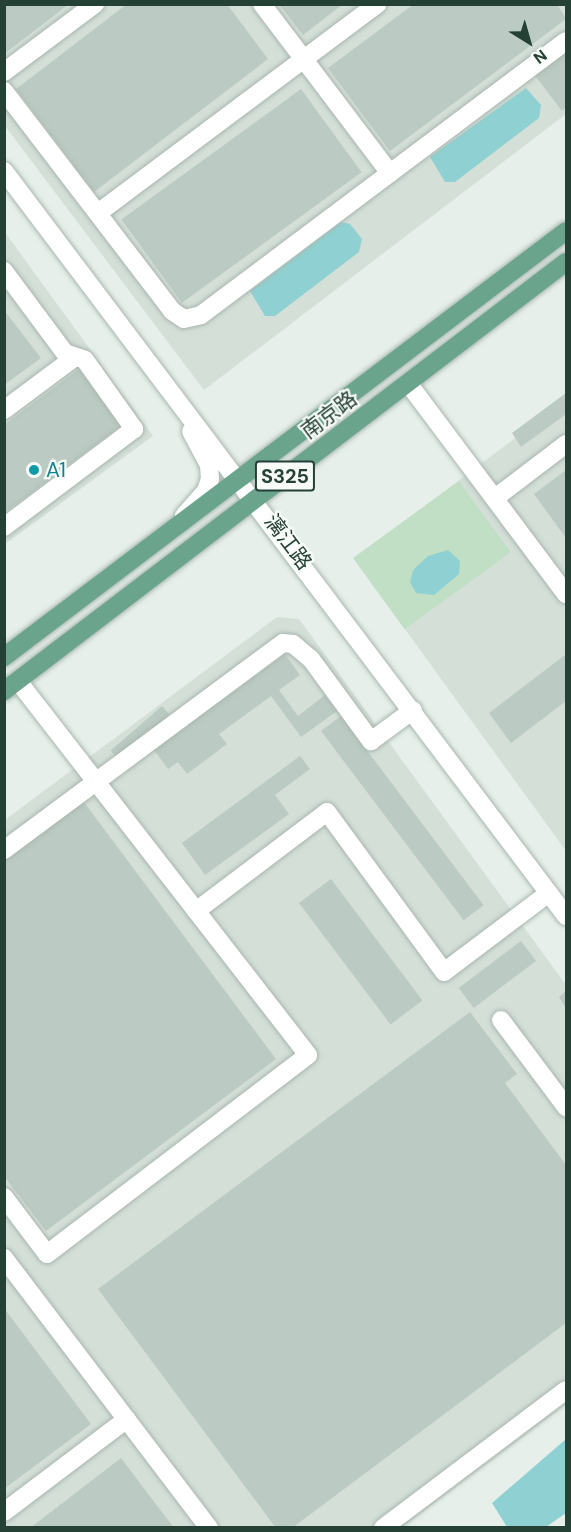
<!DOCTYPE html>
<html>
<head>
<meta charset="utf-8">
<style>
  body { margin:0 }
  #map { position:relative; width:571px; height:1532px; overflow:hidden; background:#e6efea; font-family:"DM Sans","Noto Sans SC",sans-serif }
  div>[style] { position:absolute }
  .built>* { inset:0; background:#d4dfd8 }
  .green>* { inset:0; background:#c0dfc4; transform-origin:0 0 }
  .water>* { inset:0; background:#8fd1d2 }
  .building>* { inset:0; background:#bbcac2; transform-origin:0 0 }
  .roads { filter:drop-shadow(0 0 2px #a8b7b0) drop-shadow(0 0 2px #a8b7b0) }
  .minor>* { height:18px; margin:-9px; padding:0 9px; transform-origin:9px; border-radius:9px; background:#fff }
  .major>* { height:18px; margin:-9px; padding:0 9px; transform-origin:9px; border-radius:9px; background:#6ba48d }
  .dots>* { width:16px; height:16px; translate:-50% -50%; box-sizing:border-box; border:3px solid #f7fbf8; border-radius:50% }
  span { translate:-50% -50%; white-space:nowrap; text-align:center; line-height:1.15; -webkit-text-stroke:4.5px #f7fbf8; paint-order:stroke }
  .shield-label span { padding:2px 4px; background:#f7fbf8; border:2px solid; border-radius:4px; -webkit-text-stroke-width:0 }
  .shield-label { font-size:20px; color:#254136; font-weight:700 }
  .street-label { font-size:21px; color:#254136 }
  .culture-label { font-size:21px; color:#0d838f }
  .left { translate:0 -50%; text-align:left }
  .frame { position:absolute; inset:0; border:6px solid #254136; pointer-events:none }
  .north { position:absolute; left:499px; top:12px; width:60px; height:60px; -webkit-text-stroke:4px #f7fbf8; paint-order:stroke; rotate:143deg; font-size:16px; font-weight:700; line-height:24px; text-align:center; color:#254136 }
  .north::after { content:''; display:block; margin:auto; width:21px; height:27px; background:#254136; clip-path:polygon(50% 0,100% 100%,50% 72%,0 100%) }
</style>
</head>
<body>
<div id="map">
  <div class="built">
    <i style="clip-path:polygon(5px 5px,566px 5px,566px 114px,204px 390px,5px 126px)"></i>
    <i style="clip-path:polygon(4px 231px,153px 436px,5px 544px,4px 544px)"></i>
    <i style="clip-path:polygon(566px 400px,566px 851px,354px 559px)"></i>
    <i style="clip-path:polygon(277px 617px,299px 619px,566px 985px,566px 1405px,403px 1527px,5px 1528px,5px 820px)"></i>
  </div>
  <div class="green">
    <i style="left:459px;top:481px;width:88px;height:131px;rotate:54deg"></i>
  </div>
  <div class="water">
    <i style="clip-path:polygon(526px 88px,541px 105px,539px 118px,455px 182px,445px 182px,430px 157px)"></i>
    <i style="clip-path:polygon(341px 222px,350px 224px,362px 239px,359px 252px,275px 316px,265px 316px,250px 291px)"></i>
    <i style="clip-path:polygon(448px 550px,460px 561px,459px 574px,434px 595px,416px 593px,410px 582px,413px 570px,428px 556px)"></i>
    <i style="clip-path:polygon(566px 1439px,566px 1513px,546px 1527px,507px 1527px,492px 1503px)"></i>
  </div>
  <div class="building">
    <i style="clip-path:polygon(4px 4px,69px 4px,4px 54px)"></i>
    <i style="clip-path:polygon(127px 4px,227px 4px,268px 59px,94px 192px,16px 89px)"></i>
    <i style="clip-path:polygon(279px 4px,343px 4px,303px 35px)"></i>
    <i style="clip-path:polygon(414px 4px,557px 4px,566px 19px,390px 151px,328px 68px)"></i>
    <i style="clip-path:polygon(566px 48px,566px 107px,562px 111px,533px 73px)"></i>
    <i style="left:301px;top:89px;width:103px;height:222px;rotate:54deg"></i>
    <i style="clip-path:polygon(4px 310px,41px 358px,4px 385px)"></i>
    <i style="clip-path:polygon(79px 369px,121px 426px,4px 513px,4px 425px)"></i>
    <i style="clip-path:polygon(566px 393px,566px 414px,521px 447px,512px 433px)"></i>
    <i style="clip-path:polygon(566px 470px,566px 538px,534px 494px)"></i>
    <i style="clip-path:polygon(285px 654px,300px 675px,279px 690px,298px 716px,325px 695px,337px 711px,301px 737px,271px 696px,219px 734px,227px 744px,187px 774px,178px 762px,168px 769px,154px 750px)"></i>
    <i style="clip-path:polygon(565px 655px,566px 701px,511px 743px,489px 713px)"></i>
    <i style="left:162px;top:706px;width:11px;height:68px;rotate:49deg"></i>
    <i style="left:341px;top:716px;width:237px;height:25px;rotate:53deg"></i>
    <i style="clip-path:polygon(300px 756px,310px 769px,275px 795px,289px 814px,205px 875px,182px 843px)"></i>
    <i style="clip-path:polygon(83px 801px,276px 1059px,46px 1231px,4px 1176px,4px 859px)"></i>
    <i style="left:331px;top:879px;width:152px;height:40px;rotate:53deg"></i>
    <i style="left:521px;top:941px;width:25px;height:78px;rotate:53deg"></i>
    <i style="clip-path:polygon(566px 991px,566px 1008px,559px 997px)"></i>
    <i style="clip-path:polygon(470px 1012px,517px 1074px,505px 1083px,566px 1165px,566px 1323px,292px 1528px,276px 1528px,98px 1289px)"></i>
    <i style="clip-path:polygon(4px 1308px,91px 1424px,4px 1489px)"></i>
    <i style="clip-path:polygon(121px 1458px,174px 1528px,30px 1528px)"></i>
  </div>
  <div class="roads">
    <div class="minor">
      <i style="left:262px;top:4px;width:212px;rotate:52.9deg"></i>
      <i style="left:4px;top:72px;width:114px;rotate:-36.8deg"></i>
      <i style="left:4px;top:91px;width:277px;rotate:52.6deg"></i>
      <i style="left:172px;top:311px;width:14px;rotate:34deg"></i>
      <i style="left:184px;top:319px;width:17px;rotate:-13deg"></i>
      <i style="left:201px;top:315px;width:456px;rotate:-36.9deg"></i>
      <i style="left:4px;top:171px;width:933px;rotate:52.97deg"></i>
      <i style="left:98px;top:213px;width:349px;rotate:-36.8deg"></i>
      <i style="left:4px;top:271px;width:102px;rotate:53.4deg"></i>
      <i style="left:65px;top:353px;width:21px;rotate:19deg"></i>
      <i style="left:85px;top:360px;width:85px;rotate:54.6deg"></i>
      <i style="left:134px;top:429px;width:163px;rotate:143deg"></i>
      <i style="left:408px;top:383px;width:264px;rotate:53.2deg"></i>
      <i style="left:4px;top:410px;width:89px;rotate:-36.7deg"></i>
      <i style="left:495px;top:498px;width:89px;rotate:-37.3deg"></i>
      <i style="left:184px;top:516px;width:33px;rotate:-49deg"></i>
      <i style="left:206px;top:491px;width:13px;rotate:-72deg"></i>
      <i style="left:210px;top:479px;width:14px;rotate:-94deg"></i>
      <i style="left:209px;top:465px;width:38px;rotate:-118deg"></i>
      <i style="left:4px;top:850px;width:347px;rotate:-36.6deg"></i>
      <i style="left:283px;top:643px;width:10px;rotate:6deg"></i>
      <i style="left:293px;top:644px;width:23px;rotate:40deg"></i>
      <i style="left:311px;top:659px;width:102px;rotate:53.8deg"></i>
      <i style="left:371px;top:741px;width:52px;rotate:-36.4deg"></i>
      <i style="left:196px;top:911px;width:164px;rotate:-37.1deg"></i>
      <i style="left:327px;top:812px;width:198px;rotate:53.8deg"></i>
      <i style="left:444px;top:972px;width:131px;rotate:-37deg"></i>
      <i style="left:501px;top:1020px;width:109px;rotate:53.2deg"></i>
      <i style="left:4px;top:1197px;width:71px;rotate:53deg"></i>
      <i style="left:47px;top:1254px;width:328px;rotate:-37.3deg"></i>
      <i style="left:308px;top:1055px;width:473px;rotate:-127.8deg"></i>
      <i style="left:4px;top:1258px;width:339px;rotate:52.8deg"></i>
      <i style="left:4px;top:1512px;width:154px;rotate:-37.1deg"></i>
      <i style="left:383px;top:1528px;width:229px;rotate:-37deg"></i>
    </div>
    <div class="major">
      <i style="left:4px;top:657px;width:705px;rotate:-37.16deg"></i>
      <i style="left:4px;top:691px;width:707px;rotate:-37.36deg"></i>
    </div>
  </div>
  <div class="dots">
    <i style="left:34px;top:470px;background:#0f9aa8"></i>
  </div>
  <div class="shield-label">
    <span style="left:285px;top:476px">S325</span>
  </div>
  <div class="street-label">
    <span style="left:329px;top:415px;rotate:-37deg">南京路</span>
    <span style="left:288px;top:542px;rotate:53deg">漓江路</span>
  </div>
  <div class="culture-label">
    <span class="left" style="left:46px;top:470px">A1</span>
  </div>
  <div class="frame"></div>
  <div class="north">N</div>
</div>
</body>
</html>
